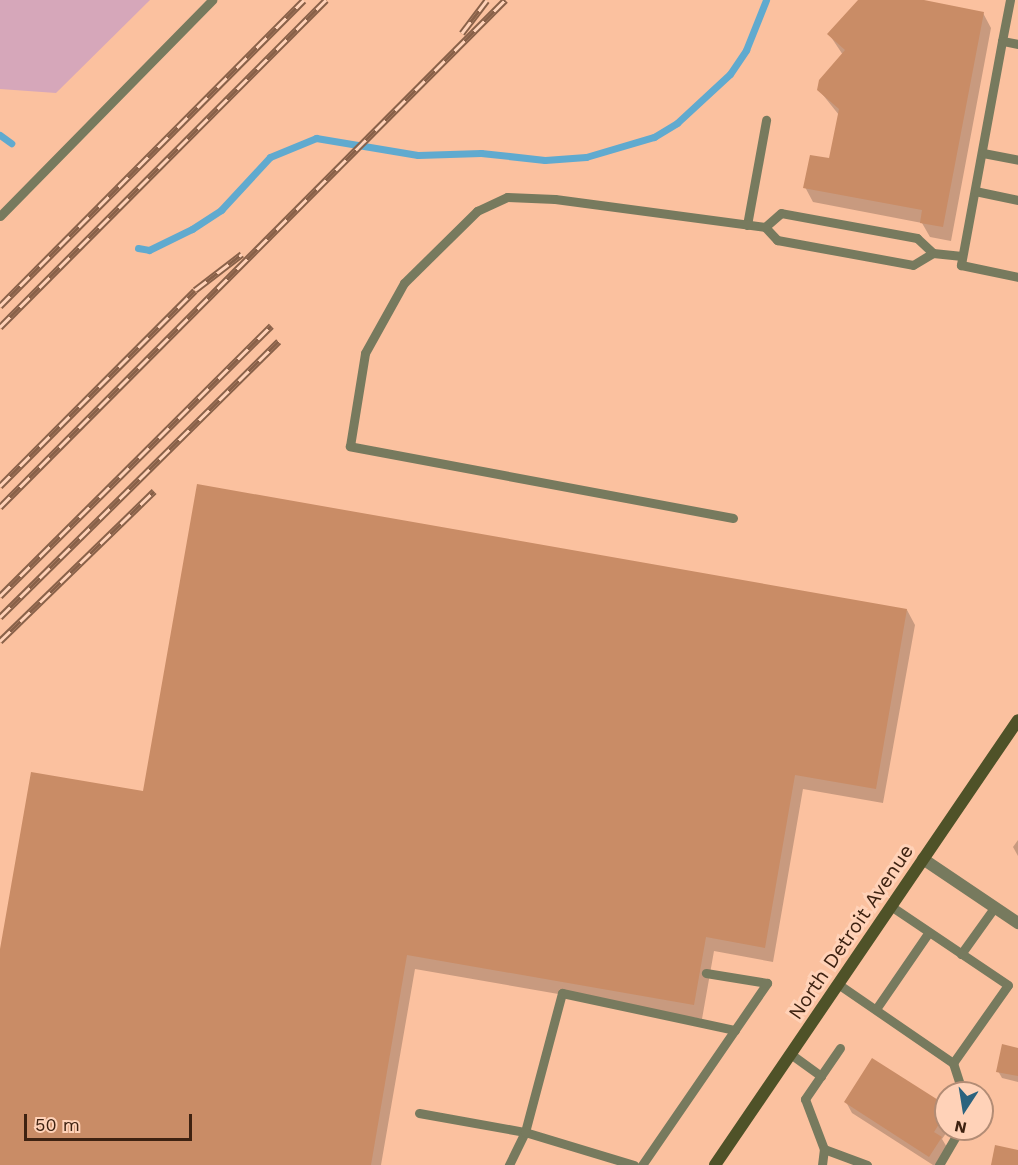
<!DOCTYPE html>
<html>
<head>
<meta charset="utf-8">
<style>
  body { margin:0 }
  #map { position:relative; width:1018px; height:1165px; overflow:hidden; background:#fbc19f; font-family:"Work Sans",sans-serif }
  div>[style] { position:absolute }
  .green>* { inset:0; background:#d6a7ba }
  .shadow>* { inset:0; background:#0003 }
  .stream>* { height:7px; margin:-3.5px; padding:0 3.5px; transform-origin:3.5px; border-radius:3.5px; background:#60aacf }
  .building>* { inset:0; background:#c98c66 }
  .lane>* { height:9px; margin:-4.5px; padding:0 4.5px; transform-origin:4.5px; border-radius:4.5px; background:#777a5e }
  .street>* { height:12px; margin:-6px; padding:0 6px; transform-origin:6px; border-radius:6px; background:#777a5e }
  .secondary>* { height:12px; margin:-6px; padding:0 6px; transform-origin:6px; border-radius:6px; background:#4f5228 }
  .rail>* { height:7px; margin-top:-3.5px; transform-origin:0; background:repeating-linear-gradient(90deg,#ffd2b8 0 14px,#896149 0 28px); box-sizing:border-box; border-block:2px solid #896149 }
  span { translate:-50% -50%; white-space:nowrap; text-align:center; line-height:1.15; -webkit-text-stroke:6px #ffd2b8; paint-order:stroke }
  .street-label { font-size:20px; color:#3e2211 }
  .north { position:absolute; left:934px; top:1081px; width:60px; height:60px; box-sizing:border-box; background:#ffd2b8; border:2px solid #b28c75; border-radius:50%; rotate:192deg; font-size:16px; font-weight:700; line-height:24px; text-align:center; color:#3e2211 }
  .north::after { content:''; display:block; margin:auto; width:21px; height:27px; background:#2c637e; clip-path:polygon(50% 0,100% 100%,50% 72%,0 100%) }
  .scale { position:absolute; left:24px; top:1114px; width:168px; height:27px; box-sizing:border-box; border:3px solid #3e2211; border-top:0; padding-left:8px; font-size:18px; line-height:21px; white-space:nowrap; color:#3e2211; -webkit-text-stroke:4px #ffd2b8; paint-order:stroke }
</style>
</head>
<body>
<div id="map">
  <div class="green">
    <i style="clip-path:polygon(0 0,150px 0,56px 93px,0 89px)"></i>
  </div>
  <div class="shadow">
    <i style="clip-path:polygon(860px 0,916px 0,983px 13px,991px 28px,951px 241px,930px 237px,922px 223px,813px 202px,805px 187px,831px 160px,839px 115px,819px 90px,843px 55px,829px 34px)"></i>
    <i style="clip-path:polygon(907px 610px,915px 625px,883px 803px,803px 789px,773px 962px,714px 951px,702px 1019px,415px 969px,381px 1165px,0 1165px,0 958px,144px 793px)"></i>
    <i style="clip-path:polygon(1018px 840px,1018px 856px,1013px 847px)"></i>
    <i style="clip-path:polygon(1018px 1049px,1018px 1082px,1002px 1078px,998px 1071px)"></i>
    <i style="clip-path:polygon(846px 1102px,946px 1107px,949px 1129px,942px 1139px,948px 1149px,937px 1165px,933px 1165px,852px 1113px)"></i>
  </div>
  <div class="stream">
    <i style="left:0;top:135px;width:14px;rotate:36deg"></i>
    <i style="left:138px;top:248px;width:11px;rotate:10deg"></i>
    <i style="left:149px;top:250px;width:48px;rotate:-26deg"></i>
    <i style="left:192px;top:229px;width:35px;rotate:-33deg"></i>
    <i style="left:221px;top:210px;width:72px;rotate:-47.2deg"></i>
    <i style="left:270px;top:157px;width:50px;rotate:-22.4deg"></i>
    <i style="left:316px;top:138px;width:103px;rotate:9.5deg"></i>
    <i style="left:418px;top:155px;width:63px;rotate:-1.8deg"></i>
    <i style="left:481px;top:153px;width:64px;rotate:6.2deg"></i>
    <i style="left:545px;top:160px;width:41px;rotate:-4.2deg"></i>
    <i style="left:586px;top:157px;width:71px;rotate:-16.4deg"></i>
    <i style="left:654px;top:137px;width:27px;rotate:-31deg"></i>
    <i style="left:677px;top:123px;width:72px;rotate:-42.8deg"></i>
    <i style="left:730px;top:74px;width:29px;rotate:-56deg"></i>
    <i style="left:746px;top:50px;width:54px;rotate:-68.2deg"></i>
  </div>
  <div class="building">
    <i style="clip-path:polygon(858px 0,924px 0,984px 12px,943px 227px,920px 223px,922px 210px,803px 188px,810px 155px,829px 158px,839px 109px,817px 90px,819px 80px,845px 50px,827px 34px)"></i>
    <i style="clip-path:polygon(197px 484px,907px 609px,876px 789px,795px 775px,765px 948px,706px 937px,694px 1005px,407px 955px,371px 1165px,0 1165px,0 949px,31px 772px,143px 791px)"></i>
    <i style="clip-path:polygon(1002px 1044px,1018px 1048px,1018px 1076px,996px 1072px)"></i>
    <i style="clip-path:polygon(872px 1058px,946px 1105px,946px 1113px,934px 1132px,942px 1137px,929px 1157px,844px 1102px)"></i>
    <i style="clip-path:polygon(995px 1145px,1018px 1150px,1018px 1165px,991px 1165px)"></i>
  </div>
  <div class="lane">
    <i style="left:1002px;top:41px;width:42px;rotate:-79deg"></i>
    <i style="left:1018px;top:44px;width:16px;rotate:-169deg"></i>
    <i style="left:1002px;top:41px;width:228px;rotate:100.4deg"></i>
    <i style="left:961px;top:265px;width:58px;rotate:11.9deg"></i>
    <i style="left:983px;top:153px;width:36px;rotate:11deg"></i>
    <i style="left:975px;top:191px;width:44px;rotate:11.8deg"></i>
    <i style="left:0;top:216px;width:303px;rotate:-45.5deg"></i>
    <i style="left:747px;top:225px;width:107px;rotate:-79.7deg"></i>
    <i style="left:933px;top:253px;width:22px;rotate:-137deg"></i>
    <i style="left:917px;top:238px;width:138px;rotate:-169.6deg"></i>
    <i style="left:781px;top:213px;width:21px;rotate:139deg"></i>
    <i style="left:765px;top:227px;width:18px;rotate:47deg"></i>
    <i style="left:777px;top:240px;width:138px;rotate:10.4deg"></i>
    <i style="left:913px;top:265px;width:23px;rotate:-31deg"></i>
    <i style="left:933px;top:253px;width:29px;rotate:6deg"></i>
    <i style="left:733px;top:518px;width:390px;rotate:-169.4deg"></i>
    <i style="left:350px;top:446px;width:94px;rotate:-80.8deg"></i>
    <i style="left:365px;top:353px;width:80px;rotate:-60.9deg"></i>
    <i style="left:404px;top:283px;width:103px;rotate:-44.6deg"></i>
    <i style="left:477px;top:211px;width:33px;rotate:-25deg"></i>
    <i style="left:507px;top:197px;width:48px;rotate:2.4deg"></i>
    <i style="left:555px;top:199px;width:212px;rotate:7.6deg"></i>
    <i style="left:961px;top:954px;width:57px;rotate:-54.3deg"></i>
    <i style="left:838px;top:984px;width:140px;rotate:34.5deg"></i>
    <i style="left:953px;top:1063px;width:95px;rotate:-54.8deg"></i>
    <i style="left:1008px;top:985px;width:141px;rotate:-146deg"></i>
    <i style="left:876px;top:1009px;width:93px;rotate:-55.5deg"></i>
    <i style="left:840px;top:1048px;width:62px;rotate:124.5deg"></i>
    <i style="left:805px;top:1099px;width:53px;rotate:69.2deg"></i>
    <i style="left:824px;top:1149px;width:46px;rotate:20.4deg"></i>
    <i style="left:792px;top:1055px;width:36px;rotate:36deg"></i>
    <i style="left:953px;top:1063px;width:23px;rotate:72deg"></i>
    <i style="left:960px;top:1085px;width:11px;rotate:49deg"></i>
    <i style="left:419px;top:1113px;width:108px;rotate:10.2deg"></i>
    <i style="left:525px;top:1132px;width:37px;rotate:116deg"></i>
    <i style="left:634px;top:1165px;width:114px;rotate:-163.2deg"></i>
    <i style="left:525px;top:1132px;width:144px;rotate:-75.1deg"></i>
    <i style="left:562px;top:993px;width:177px;rotate:12.1deg"></i>
    <i style="left:642px;top:1165px;width:221px;rotate:-55.5deg"></i>
    <i style="left:767px;top:983px;width:62px;rotate:-170.7deg"></i>
    <i style="left:822px;top:1165px;width:16px;rotate:-83deg"></i>
    <i style="left:939px;top:1165px;width:42px;rotate:-59.7deg"></i>
  </div>
  <div class="street">
    <i style="left:923px;top:859px;width:115px;rotate:34deg"></i>
  </div>
  <div class="secondary">
    <i style="left:715px;top:1165px;width:538px;rotate:-55.75deg"></i>
  </div>
  <div class="rail">
    <i style="left:462px;top:33px;width:41px;rotate:-52.9deg"></i>
    <i style="left:0;top:306px;width:431px;rotate:-45.2deg"></i>
    <i style="left:0;top:327px;width:462px;rotate:-45.1deg"></i>
    <i style="left:0;top:486px;width:276px;rotate:-45.1deg"></i>
    <i style="left:195px;top:290px;width:59px;rotate:-37.5deg"></i>
    <i style="left:0;top:507px;width:716px;rotate:-45.11deg"></i>
    <i style="left:0;top:596px;width:383px;rotate:-44.9deg"></i>
    <i style="left:0;top:617px;width:392px;rotate:-44.7deg"></i>
    <i style="left:0;top:641px;width:215px;rotate:-44.2deg"></i>
  </div>
  <div class="street-label">
    <span style="left:851px;top:932px;rotate:-56deg">North Detroit Avenue</span>
  </div>
  <div class="north">N</div>
  <div class="scale">50 m</div>
</div>
</body>
</html>
